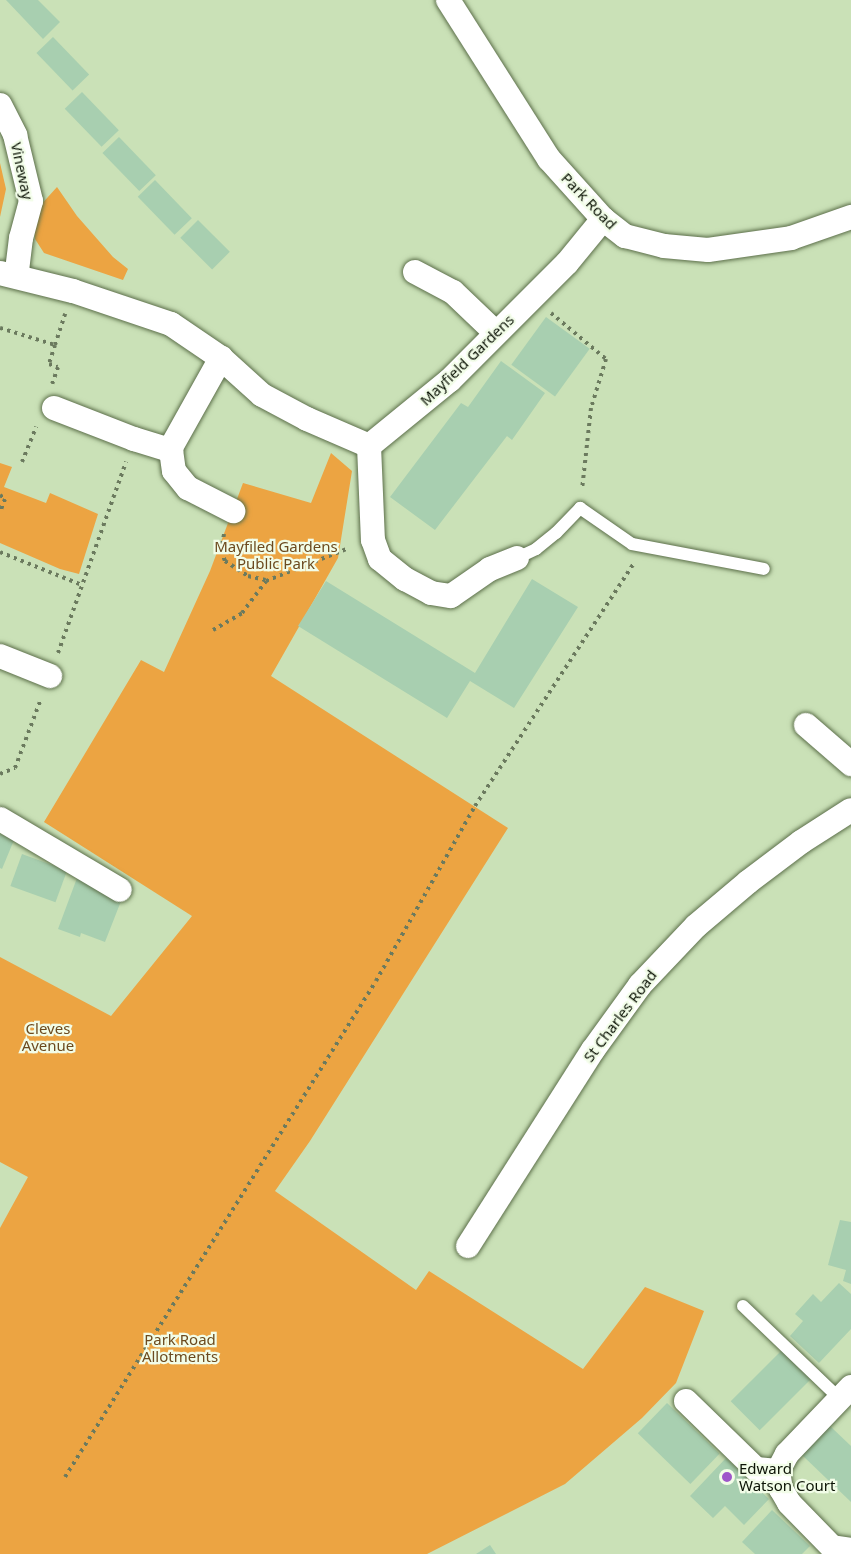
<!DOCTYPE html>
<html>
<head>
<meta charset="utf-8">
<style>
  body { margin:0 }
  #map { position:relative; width:851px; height:1554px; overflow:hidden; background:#cae1b7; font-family:"Noto Sans",sans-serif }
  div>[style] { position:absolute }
  .green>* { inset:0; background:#eca442 }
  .building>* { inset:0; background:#a8cfb0; transform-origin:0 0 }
  .path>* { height:4px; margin-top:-2px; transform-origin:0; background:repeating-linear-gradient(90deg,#6b7a5e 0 3px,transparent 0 7.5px) }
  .roads { filter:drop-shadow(0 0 2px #5c6f4a) drop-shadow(0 0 2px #5c6f4a) }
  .lane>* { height:12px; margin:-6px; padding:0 6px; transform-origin:6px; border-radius:6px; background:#fff }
  .street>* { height:24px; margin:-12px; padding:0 12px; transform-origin:12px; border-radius:12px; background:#fff }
  .dots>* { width:16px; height:16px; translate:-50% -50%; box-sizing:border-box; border:3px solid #f2fde8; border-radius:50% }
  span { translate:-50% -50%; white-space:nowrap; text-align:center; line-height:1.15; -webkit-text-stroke:4.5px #f2fde8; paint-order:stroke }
  .street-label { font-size:15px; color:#0b1305 }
  .park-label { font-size:15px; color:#6c4a1e }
  .poi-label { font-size:15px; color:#0b1305 }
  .left { translate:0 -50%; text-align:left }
</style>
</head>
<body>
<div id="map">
  <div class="green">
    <i style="clip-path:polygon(0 163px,6px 189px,0 217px)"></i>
    <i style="clip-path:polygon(57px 187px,77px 216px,113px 257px,128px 269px,123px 280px,44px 253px,35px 239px,34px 225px,38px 208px)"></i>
    <i style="clip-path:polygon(331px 453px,352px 471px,338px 558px,271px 676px,508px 828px,310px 1141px,275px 1191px,416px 1290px,429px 1271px,583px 1369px,645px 1287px,704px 1311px,676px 1383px,642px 1418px,565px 1484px,427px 1554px,0 1554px,0 1228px,28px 1177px,0 1162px,0 957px,111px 1016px,192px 916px,44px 822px,141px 660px,164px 672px,210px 571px,243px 483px,311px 503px)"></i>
    <i style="clip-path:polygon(0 463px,12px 467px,4px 487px,46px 503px,50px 493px,98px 514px,79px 574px,60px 569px,0 543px)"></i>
  </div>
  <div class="building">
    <i style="clip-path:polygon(6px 0,38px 0,60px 22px,43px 39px)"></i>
    <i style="left:53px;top:37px;width:52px;height:23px;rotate:46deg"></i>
    <i style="left:82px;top:92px;width:53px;height:24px;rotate:46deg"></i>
    <i style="left:119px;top:137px;width:53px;height:23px;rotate:46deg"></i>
    <i style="left:155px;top:180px;width:53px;height:24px;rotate:46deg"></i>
    <i style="left:198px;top:220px;width:45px;height:25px;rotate:45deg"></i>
    <i style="left:546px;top:317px;width:54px;height:59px;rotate:36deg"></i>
    <i style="clip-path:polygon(501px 361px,545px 393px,512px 440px,507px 436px,435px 530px,390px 497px,461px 403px,468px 407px)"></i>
    <i style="clip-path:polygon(532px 579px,578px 607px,514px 708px,470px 681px,447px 718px,298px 626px,326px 581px,475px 673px)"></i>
    <i style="clip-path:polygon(0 834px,14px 840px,2px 869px,0 868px)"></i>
    <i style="left:22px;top:854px;width:48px;height:34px;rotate:20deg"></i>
    <i style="clip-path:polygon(77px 878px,123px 896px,105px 942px,81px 933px,80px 937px,58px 929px)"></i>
    <i style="clip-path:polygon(840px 1220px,851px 1222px,851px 1284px,843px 1281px,846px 1270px,828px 1265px)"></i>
    <i style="clip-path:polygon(839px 1283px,851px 1294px,851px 1329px,819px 1363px,790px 1336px,803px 1321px,795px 1314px,813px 1294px,821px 1302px)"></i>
    <i style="left:783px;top:1349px;width:41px;height:74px;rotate:45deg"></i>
    <i style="left:667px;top:1403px;width:73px;height:42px;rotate:44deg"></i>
    <i style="clip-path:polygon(830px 1426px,851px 1446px,851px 1502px,802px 1455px)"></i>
    <i style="clip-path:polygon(726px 1458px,769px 1499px,744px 1525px,725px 1506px,713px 1518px,690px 1496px)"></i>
    <i style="clip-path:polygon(772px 1510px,810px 1546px,802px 1554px,755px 1554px,742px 1542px)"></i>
    <i style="clip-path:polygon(490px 1545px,496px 1554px,476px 1554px)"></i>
  </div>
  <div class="path">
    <i style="left:551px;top:313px;width:72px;rotate:39.9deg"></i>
    <i style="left:606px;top:359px;width:51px;rotate:107deg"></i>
    <i style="left:591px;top:408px;width:82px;rotate:96.3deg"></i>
    <i style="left:0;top:328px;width:58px;rotate:17.2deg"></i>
    <i style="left:55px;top:345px;width:20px;rotate:108deg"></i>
    <i style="left:49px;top:364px;width:9px;rotate:18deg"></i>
    <i style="left:58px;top:367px;width:18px;rotate:109deg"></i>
    <i style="left:55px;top:345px;width:33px;rotate:-72deg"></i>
    <i style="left:22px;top:462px;width:38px;rotate:-68deg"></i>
    <i style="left:0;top:495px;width:6px;rotate:39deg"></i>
    <i style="left:5px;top:499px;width:14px;rotate:111deg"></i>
    <i style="left:224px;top:534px;width:17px;rotate:100deg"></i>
    <i style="left:221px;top:551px;width:11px;rotate:68deg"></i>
    <i style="left:225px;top:561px;width:27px;rotate:33deg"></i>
    <i style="left:248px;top:576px;width:18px;rotate:13deg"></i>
    <i style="left:0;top:552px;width:88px;rotate:21.9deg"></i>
    <i style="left:213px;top:630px;width:34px;rotate:-30deg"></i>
    <i style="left:242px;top:613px;width:40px;rotate:-53deg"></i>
    <i style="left:266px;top:581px;width:89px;rotate:-21.7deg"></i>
    <i style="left:58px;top:653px;width:203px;rotate:-70.4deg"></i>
    <i style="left:0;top:774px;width:16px;rotate:-22deg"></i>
    <i style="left:15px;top:768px;width:74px;rotate:-69.4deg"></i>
    <i style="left:65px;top:1477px;width:585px;rotate:-57.91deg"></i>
    <i style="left:376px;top:981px;width:201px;rotate:-60.5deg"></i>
    <i style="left:475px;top:806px;width:290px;rotate:-56.8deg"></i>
  </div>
  <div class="roads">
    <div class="lane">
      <i style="left:517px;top:558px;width:21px;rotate:-25deg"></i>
      <i style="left:536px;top:549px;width:26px;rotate:-39deg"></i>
      <i style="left:556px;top:533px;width:35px;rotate:-46deg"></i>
      <i style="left:580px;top:508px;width:63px;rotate:34.7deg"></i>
      <i style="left:632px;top:544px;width:134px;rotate:10.7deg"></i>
      <i style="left:743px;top:1306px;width:136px;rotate:43.8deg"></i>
    </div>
    <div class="street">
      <i style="left:448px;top:0;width:188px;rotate:57.6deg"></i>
      <i style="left:549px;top:159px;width:81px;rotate:48deg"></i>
      <i style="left:603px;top:219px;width:28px;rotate:38deg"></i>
      <i style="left:625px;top:236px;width:40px;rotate:14.4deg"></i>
      <i style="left:664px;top:246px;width:44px;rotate:5.2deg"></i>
      <i style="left:708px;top:250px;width:84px;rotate:-8.2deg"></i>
      <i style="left:791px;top:238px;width:64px;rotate:-19.3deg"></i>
      <i style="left:0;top:105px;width:34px;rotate:63deg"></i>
      <i style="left:15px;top:135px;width:68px;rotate:76.4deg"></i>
      <i style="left:31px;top:201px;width:38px;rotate:105deg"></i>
      <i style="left:21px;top:238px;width:38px;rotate:97deg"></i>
      <i style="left:415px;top:272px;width:43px;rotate:27.8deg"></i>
      <i style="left:453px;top:292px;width:59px;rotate:43.6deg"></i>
      <i style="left:0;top:273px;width:75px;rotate:13.9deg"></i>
      <i style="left:73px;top:291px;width:103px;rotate:18.6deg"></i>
      <i style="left:171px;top:324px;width:60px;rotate:34.2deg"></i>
      <i style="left:221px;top:358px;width:55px;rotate:42.1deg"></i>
      <i style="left:262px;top:395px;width:51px;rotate:28.1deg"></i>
      <i style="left:307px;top:419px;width:68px;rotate:23.5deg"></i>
      <i style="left:369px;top:446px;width:104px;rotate:-39.2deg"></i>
      <i style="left:450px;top:380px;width:165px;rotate:-45deg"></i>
      <i style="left:567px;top:263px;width:57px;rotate:-50.7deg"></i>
      <i style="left:54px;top:408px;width:86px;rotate:21.2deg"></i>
      <i style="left:134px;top:439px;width:39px;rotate:17deg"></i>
      <i style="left:171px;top:450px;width:21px;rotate:82deg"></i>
      <i style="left:174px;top:471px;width:22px;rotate:51deg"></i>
      <i style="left:188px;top:488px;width:51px;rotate:27.1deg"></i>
      <i style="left:369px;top:446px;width:94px;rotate:87.6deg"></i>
      <i style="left:373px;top:540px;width:20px;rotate:70deg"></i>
      <i style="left:380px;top:559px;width:32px;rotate:39deg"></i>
      <i style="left:405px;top:579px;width:30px;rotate:28deg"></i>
      <i style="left:431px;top:593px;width:20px;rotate:9deg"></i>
      <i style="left:451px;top:596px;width:47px;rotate:-34.7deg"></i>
      <i style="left:490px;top:569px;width:29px;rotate:-22deg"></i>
      <i style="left:169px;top:451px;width:107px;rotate:-60.8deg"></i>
      <i style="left:0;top:656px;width:54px;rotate:21.8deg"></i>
      <i style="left:806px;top:725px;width:60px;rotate:40.9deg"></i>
      <i style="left:0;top:819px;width:139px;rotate:30.6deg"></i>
      <i style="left:468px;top:1246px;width:232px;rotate:-57.5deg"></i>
      <i style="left:593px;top:1050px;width:80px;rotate:-54.1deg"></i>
      <i style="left:640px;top:985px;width:81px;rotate:-46.5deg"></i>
      <i style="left:696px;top:926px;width:68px;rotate:-40.2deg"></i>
      <i style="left:748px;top:882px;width:66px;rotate:-37deg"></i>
      <i style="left:801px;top:842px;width:59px;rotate:-32.6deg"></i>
      <i style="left:851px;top:1387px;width:93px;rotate:133.7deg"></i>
      <i style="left:787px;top:1454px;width:19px;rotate:118deg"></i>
      <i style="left:778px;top:1471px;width:18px;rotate:81deg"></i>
      <i style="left:781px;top:1489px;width:16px;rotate:60deg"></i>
      <i style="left:789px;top:1503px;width:62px;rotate:45.7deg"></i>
      <i style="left:832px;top:1547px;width:19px;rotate:9deg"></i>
      <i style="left:686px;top:1401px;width:98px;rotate:44.2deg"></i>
      <i style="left:756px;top:1469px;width:22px;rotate:5deg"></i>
    </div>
  </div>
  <div class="dots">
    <i style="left:727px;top:1477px;background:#9e56ca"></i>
  </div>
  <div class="street-label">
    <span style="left:22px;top:171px;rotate:78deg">Vineway</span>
    <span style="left:589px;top:201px;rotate:46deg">Park Road</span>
    <span style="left:467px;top:360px;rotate:-44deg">Mayfield Gardens</span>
    <span style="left:620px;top:1016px;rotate:-53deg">St Charles Road</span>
  </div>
  <div class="park-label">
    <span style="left:276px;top:555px">Mayfiled Gardens<br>Public Park</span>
    <span style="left:48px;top:1037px">Cleves<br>Avenue</span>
    <span style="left:180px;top:1348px">Park Road<br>Allotments</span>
  </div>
  <div class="poi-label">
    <span class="left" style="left:739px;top:1477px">Edward<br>Watson Court</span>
  </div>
</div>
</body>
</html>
